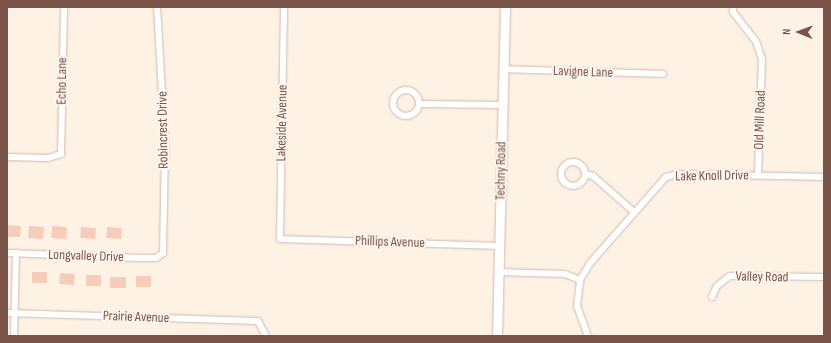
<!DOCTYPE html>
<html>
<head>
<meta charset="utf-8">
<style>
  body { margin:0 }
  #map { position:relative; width:831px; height:343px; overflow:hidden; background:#fef2e5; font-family:"Sofia Sans Condensed",sans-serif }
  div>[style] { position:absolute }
  .building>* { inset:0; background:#f6ccba; transform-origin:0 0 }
  .roads { filter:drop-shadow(0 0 1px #d4baac) drop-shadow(0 0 1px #d4baac) }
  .minor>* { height:6px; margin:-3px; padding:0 3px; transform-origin:3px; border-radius:3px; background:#fff }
  .minor>.ring { margin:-3px; padding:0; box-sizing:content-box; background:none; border:6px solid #fff; border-radius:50% }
  .secondary>* { height:9px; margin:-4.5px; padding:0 4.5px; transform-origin:4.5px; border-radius:4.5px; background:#fff }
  span { translate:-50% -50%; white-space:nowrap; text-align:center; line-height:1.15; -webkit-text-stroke:4px #fff6ed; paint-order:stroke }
  .street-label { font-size:14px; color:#7a5448 }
  .frame { position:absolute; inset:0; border:8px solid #7a5448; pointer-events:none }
  .north { position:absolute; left:779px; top:12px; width:40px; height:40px; -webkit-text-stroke:3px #fff6ed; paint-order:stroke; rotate:271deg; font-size:11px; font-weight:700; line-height:16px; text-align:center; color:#7a5448 }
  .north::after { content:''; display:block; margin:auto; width:14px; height:18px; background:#7a5448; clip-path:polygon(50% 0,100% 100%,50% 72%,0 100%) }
</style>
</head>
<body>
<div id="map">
  <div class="building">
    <i style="clip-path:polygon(7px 225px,21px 226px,20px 237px,7px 237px)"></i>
    <i style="left:29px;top:226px;width:15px;height:12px;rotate:4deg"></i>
    <i style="left:52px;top:226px;width:15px;height:12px;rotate:4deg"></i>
    <i style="left:81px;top:227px;width:15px;height:11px;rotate:4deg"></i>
    <i style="left:107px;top:227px;width:15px;height:11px;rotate:4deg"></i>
    <i style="left:32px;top:272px;width:15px;height:11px"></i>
    <i style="left:60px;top:273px;width:15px;height:11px;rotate:4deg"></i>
    <i style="left:86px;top:275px;width:15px;height:11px"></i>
    <i style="left:136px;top:276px;width:15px;height:11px"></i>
    <i style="left:110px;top:277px;width:16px;height:11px"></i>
  </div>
  <div class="roads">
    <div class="minor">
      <i style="left:284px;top:7px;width:232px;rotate:91deg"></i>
      <i style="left:280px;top:239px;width:220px;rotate:1.8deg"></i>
      <i style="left:733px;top:7px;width:5px;rotate:90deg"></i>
      <i style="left:733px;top:12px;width:37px;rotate:52deg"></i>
      <i style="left:756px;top:41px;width:19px;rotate:72deg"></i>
      <i style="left:762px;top:59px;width:116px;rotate:92deg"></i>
      <i style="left:504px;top:69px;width:159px;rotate:1.8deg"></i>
      <i class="ring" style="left:393px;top:90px;width:20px;height:20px"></i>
      <i style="left:419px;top:104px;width:84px;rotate:0.7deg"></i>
      <i style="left:7px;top:157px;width:41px;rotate:1.4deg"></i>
      <i style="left:48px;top:158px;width:14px;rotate:-17deg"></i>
      <i style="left:61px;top:154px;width:147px;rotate:-88.8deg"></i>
      <i class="ring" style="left:561px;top:162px;width:18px;height:18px"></i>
      <i style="left:585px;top:174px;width:8px;rotate:14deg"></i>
      <i style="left:593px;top:176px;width:55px;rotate:41.3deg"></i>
      <i style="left:7px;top:253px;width:133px;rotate:2.2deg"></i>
      <i style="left:140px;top:258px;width:16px"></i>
      <i style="left:156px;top:258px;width:9px;rotate:-36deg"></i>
      <i style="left:163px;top:253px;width:108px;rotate:-88.9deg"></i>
      <i style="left:165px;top:145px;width:138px;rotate:-93.3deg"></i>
      <i style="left:499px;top:272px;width:66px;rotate:1.7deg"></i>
      <i style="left:565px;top:274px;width:16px;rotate:22deg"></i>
      <i style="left:712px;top:297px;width:12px;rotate:-66deg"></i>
      <i style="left:717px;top:286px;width:16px;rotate:-38deg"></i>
      <i style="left:730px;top:276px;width:94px;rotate:0.6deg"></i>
      <i style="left:7px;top:313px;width:251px;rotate:1.8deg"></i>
      <i style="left:258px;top:321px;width:17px;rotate:62deg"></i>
      <i style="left:14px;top:336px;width:83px;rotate:-88.6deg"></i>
      <i style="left:588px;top:336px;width:32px;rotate:-110deg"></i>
      <i style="left:577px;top:306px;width:26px;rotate:-83deg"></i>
      <i style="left:580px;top:280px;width:21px;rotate:-59deg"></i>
      <i style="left:591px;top:262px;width:113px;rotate:-48.6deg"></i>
      <i style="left:666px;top:177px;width:12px;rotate:-14deg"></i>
      <i style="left:678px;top:174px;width:146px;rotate:1.2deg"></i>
    </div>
    <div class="secondary">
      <i style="left:497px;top:336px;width:329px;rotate:-88.6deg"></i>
    </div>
  </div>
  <div class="street-label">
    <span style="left:583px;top:72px;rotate:2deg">Lavigne Lane</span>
    <span style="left:62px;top:81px;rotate:-89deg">Echo Lane</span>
    <span style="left:760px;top:120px;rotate:-88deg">Old Mill Road</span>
    <span style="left:282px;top:123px;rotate:-89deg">Lakeside Avenue</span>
    <span style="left:163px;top:130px;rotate:-91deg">Robincrest Drive</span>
    <span style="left:501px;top:171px;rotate:-89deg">Techny Road</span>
    <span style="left:712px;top:176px;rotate:-1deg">Lake Knoll Drive</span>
    <span style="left:390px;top:242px;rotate:2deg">Phillips Avenue</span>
    <span style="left:86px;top:256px;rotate:2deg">Longvalley Drive</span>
    <span style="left:762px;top:277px;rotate:1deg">Valley Road</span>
    <span style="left:136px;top:317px;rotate:2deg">Prairie Avenue</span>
  </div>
  <div class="frame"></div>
  <div class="north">N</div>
</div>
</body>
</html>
